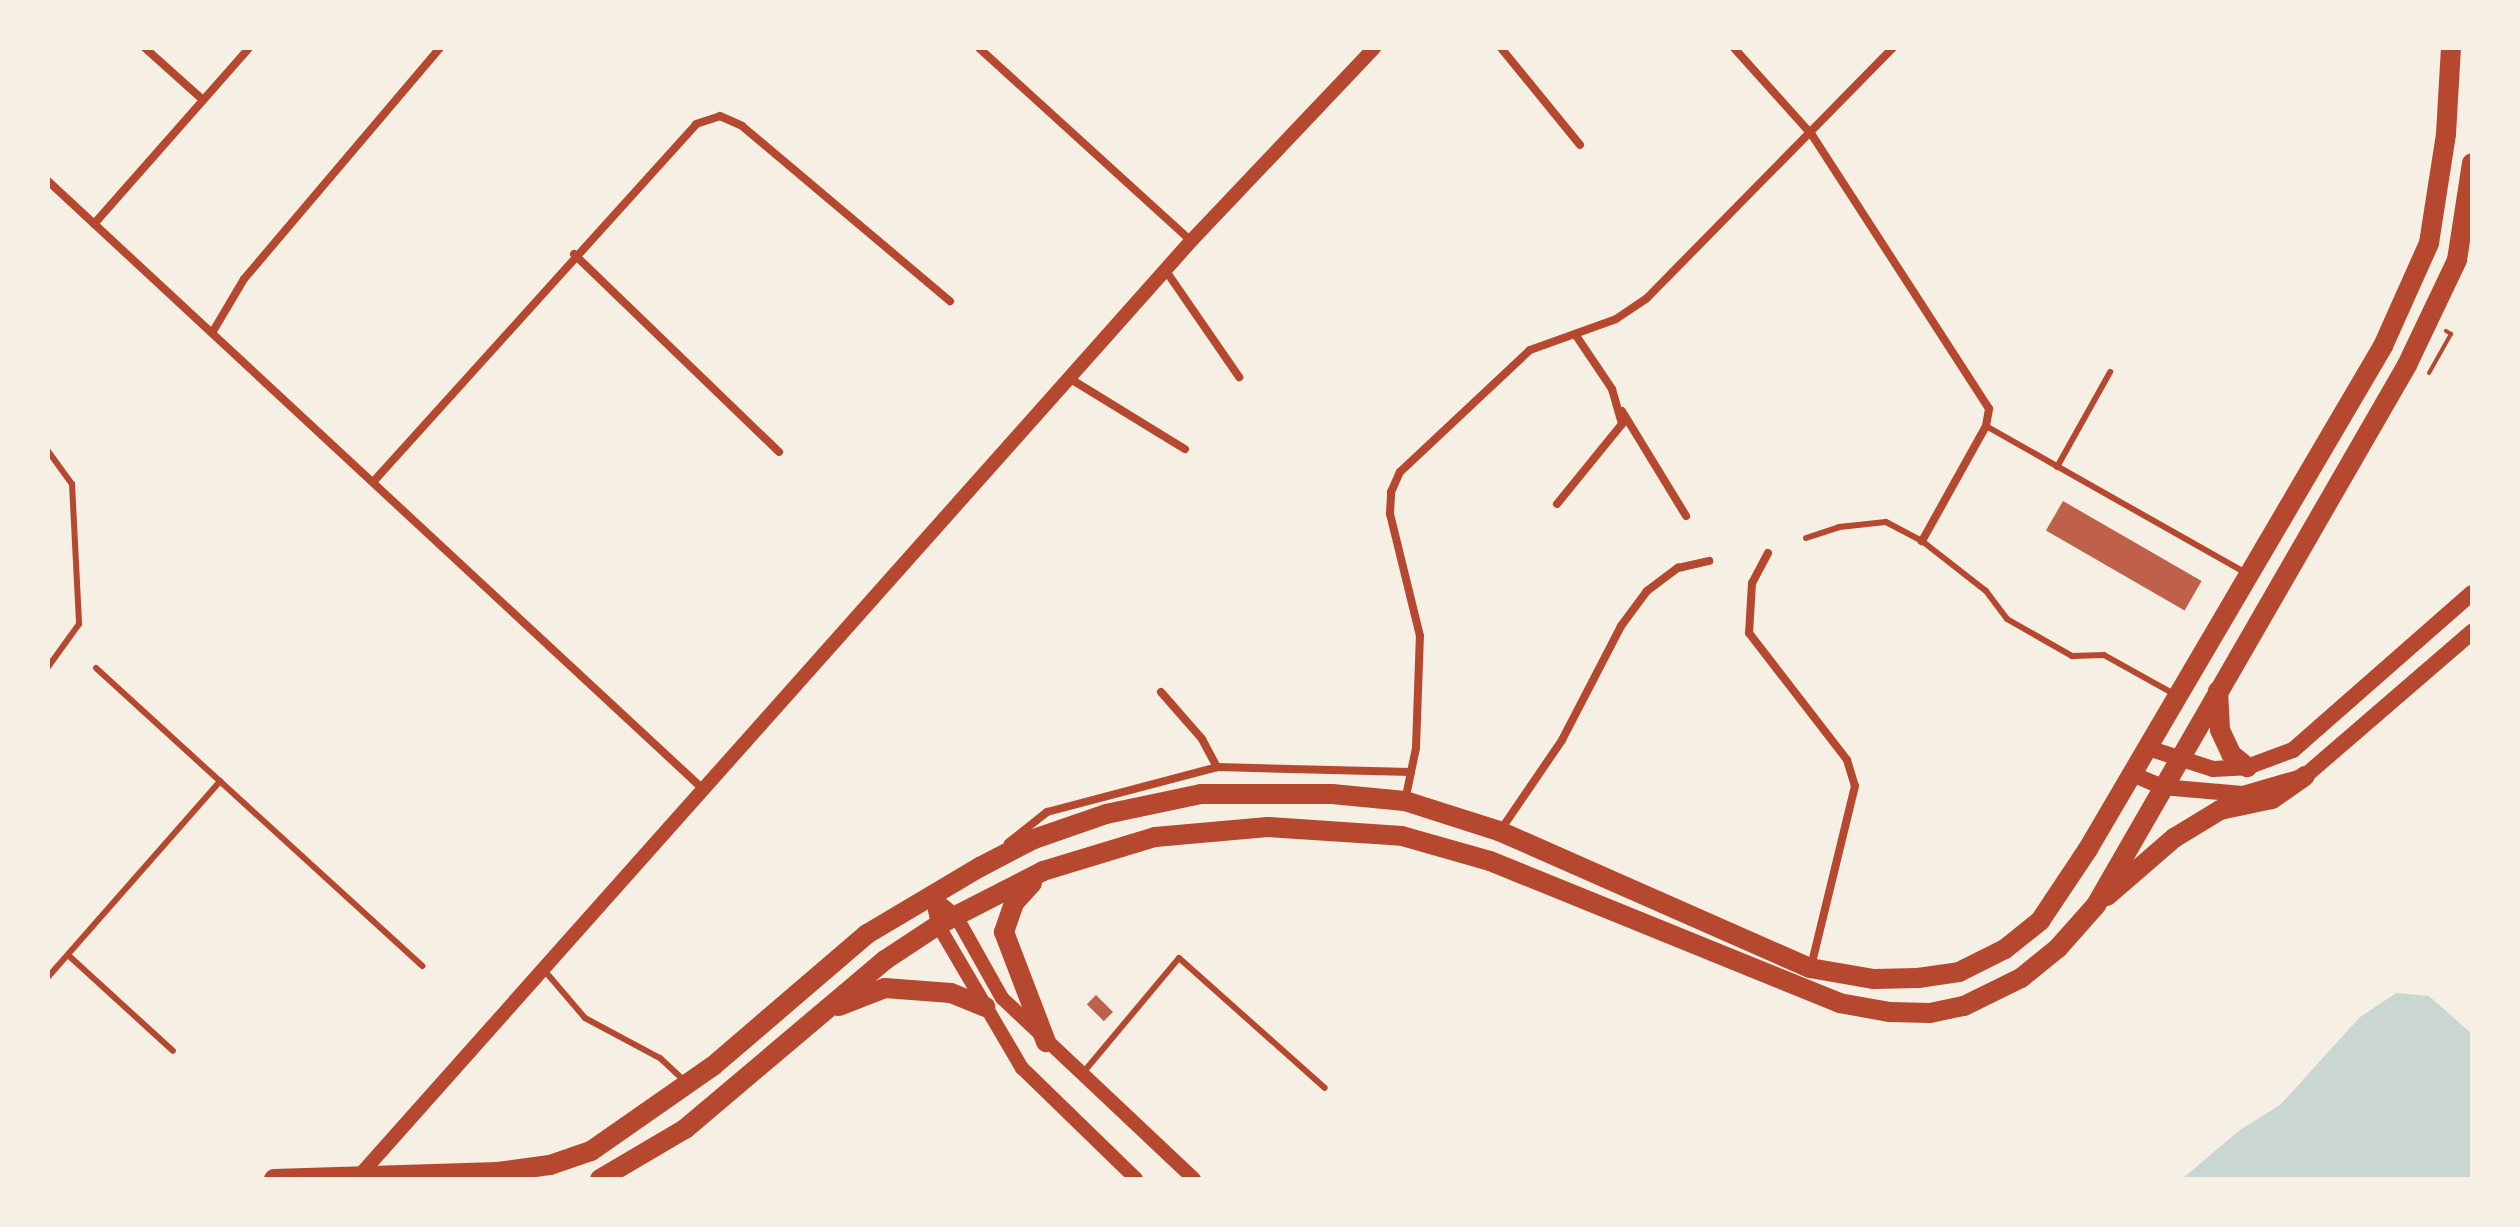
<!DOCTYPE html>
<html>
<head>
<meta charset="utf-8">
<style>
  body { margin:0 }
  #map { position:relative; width:2520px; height:1227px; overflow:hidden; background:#f6efe4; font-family:"IBM Plex Sans",sans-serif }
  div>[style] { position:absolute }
  .water>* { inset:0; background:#c9d6d2 }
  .building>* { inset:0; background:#bf614a; transform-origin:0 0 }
  .path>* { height:4px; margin:-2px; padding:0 2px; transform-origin:2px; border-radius:2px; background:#b5482f }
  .service>* { height:6px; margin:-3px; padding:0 3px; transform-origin:3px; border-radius:3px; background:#b5482f }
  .minor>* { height:8px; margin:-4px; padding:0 4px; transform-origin:4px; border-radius:4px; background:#b5482f }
  .tertiary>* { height:14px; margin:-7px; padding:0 7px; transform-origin:7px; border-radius:7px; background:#b5482f }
  .secondary>* { height:16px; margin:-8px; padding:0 8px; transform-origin:8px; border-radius:8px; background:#b5482f }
  .primary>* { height:20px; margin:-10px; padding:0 10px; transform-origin:10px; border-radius:10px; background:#b5482f }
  span { translate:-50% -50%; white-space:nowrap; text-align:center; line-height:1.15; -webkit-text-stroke:6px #f6efe4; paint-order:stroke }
  .frame { position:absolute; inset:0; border:50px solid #f6efe4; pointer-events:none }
</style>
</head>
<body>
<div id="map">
  <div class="water">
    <i style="clip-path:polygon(2396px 993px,2429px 996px,2472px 1034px,2472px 1179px,2182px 1179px,2240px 1130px,2280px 1105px,2360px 1017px)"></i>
  </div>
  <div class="building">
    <i style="left:2063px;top:501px;width:160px;height:34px;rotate:30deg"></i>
    <i style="left:1096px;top:995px;width:24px;height:13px;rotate:45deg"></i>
  </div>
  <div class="path">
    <i style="left:2429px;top:373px;width:45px;rotate:-60.6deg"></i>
    <i style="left:2451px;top:334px;width:6px;rotate:-149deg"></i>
  </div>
  <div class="service">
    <i style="left:1986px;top:426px;width:299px;rotate:29.5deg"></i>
    <i style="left:48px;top:451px;width:41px;rotate:54deg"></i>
    <i style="left:72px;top:484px;width:140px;rotate:87.1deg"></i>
    <i style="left:79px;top:624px;width:53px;rotate:125.8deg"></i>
    <i style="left:2057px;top:467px;width:109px;rotate:-60.8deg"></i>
    <i style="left:1806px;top:538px;width:35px;rotate:-18deg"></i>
    <i style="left:1839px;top:527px;width:47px;rotate:-6.1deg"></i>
    <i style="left:1886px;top:522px;width:41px;rotate:27.8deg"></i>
    <i style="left:1922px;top:541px;width:81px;rotate:38deg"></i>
    <i style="left:1986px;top:591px;width:35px;rotate:53deg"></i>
    <i style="left:2007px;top:619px;width:75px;rotate:29.6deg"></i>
    <i style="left:2072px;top:656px;width:32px;rotate:-2deg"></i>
    <i style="left:2104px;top:655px;width:82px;rotate:29.1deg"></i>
    <i style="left:96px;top:668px;width:442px;rotate:42.4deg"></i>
    <i style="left:68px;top:955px;width:142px;rotate:42.4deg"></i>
    <i style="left:544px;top:970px;width:63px;rotate:49.5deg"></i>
    <i style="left:585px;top:1018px;width:85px;rotate:28.1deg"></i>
    <i style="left:660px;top:1058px;width:33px;rotate:43deg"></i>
    <i style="left:48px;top:977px;width:261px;rotate:-48.7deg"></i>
    <i style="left:1082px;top:1074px;width:151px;rotate:-50.1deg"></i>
    <i style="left:1179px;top:958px;width:195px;rotate:41.7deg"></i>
  </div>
  <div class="minor">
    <i style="left:145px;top:48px;width:78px;rotate:41.9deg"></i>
    <i style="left:979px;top:48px;width:287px;rotate:42.3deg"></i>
    <i style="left:1501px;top:48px;width:125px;rotate:50.8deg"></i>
    <i style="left:1734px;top:48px;width:117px;rotate:48.1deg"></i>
    <i style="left:1812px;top:135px;width:326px;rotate:57.1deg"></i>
    <i style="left:1989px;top:409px;width:17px;rotate:100deg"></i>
    <i style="left:1986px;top:426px;width:132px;rotate:119.1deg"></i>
    <i style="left:48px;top:181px;width:894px;rotate:42.87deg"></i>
    <i style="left:94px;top:224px;width:235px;rotate:-48.6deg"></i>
    <i style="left:574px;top:254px;width:285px;rotate:44deg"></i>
    <i style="left:1166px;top:271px;width:129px;rotate:55.4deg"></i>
    <i style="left:212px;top:333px;width:63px;rotate:-59.3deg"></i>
    <i style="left:244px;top:279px;width:303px;rotate:-49.7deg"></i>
    <i style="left:1069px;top:378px;width:136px;rotate:31.5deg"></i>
    <i style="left:1622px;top:411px;width:123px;rotate:58.6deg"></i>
    <i style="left:373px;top:482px;width:482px;rotate:-47.9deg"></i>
    <i style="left:696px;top:124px;width:25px;rotate:-18deg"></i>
    <i style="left:720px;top:116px;width:24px;rotate:24deg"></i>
    <i style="left:742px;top:126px;width:272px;rotate:40.1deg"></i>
    <i style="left:1557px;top:504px;width:103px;rotate:-50.9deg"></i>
    <i style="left:1622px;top:424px;width:36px;rotate:-106deg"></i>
    <i style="left:1612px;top:389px;width:66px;rotate:-123.9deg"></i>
    <i style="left:1768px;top:553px;width:34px;rotate:118deg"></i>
    <i style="left:1752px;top:583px;width:50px;rotate:93.4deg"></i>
    <i style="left:1749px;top:633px;width:160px;rotate:52.3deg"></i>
    <i style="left:1847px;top:760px;width:27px;rotate:73deg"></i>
    <i style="left:1855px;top:786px;width:186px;rotate:103.7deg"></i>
    <i style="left:1161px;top:692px;width:62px;rotate:48.9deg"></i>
    <i style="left:1202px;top:739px;width:32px;rotate:62deg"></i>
    <i style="left:1405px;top:801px;width:54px;rotate:-78.3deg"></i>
    <i style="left:1416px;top:748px;width:112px;rotate:-88deg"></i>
    <i style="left:1420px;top:636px;width:126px;rotate:-103.8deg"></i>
    <i style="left:1390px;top:514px;width:22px;rotate:-87deg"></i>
    <i style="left:1391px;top:492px;width:22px;rotate:-66deg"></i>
    <i style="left:1400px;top:472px;width:178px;rotate:-43.2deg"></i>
    <i style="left:1530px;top:350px;width:91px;rotate:-19.8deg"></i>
    <i style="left:1616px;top:319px;width:37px;rotate:-34deg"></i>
    <i style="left:1647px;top:298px;width:351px;rotate:-45.5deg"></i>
    <i style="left:1500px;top:831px;width:110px;rotate:-55.7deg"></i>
    <i style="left:1562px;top:740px;width:128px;rotate:-62.6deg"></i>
    <i style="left:1621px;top:626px;width:44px;rotate:-53.4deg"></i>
    <i style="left:1647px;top:591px;width:39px;rotate:-37deg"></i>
    <i style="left:1678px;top:568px;width:32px;rotate:-13deg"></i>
    <i style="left:1008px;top:843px;width:50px;rotate:-38.5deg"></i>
    <i style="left:1047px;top:812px;width:176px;rotate:-14.8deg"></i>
    <i style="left:1217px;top:767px;width:194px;rotate:1.5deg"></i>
  </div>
  <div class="tertiary">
    <i style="left:932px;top:896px;width:31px;rotate:40deg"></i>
    <i style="left:956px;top:916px;width:94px;rotate:60.7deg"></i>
    <i style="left:1002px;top:998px;width:264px;rotate:43.3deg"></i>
    <i style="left:932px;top:896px;width:30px;rotate:78deg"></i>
    <i style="left:938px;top:925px;width:166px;rotate:59.6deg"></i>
    <i style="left:1022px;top:1068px;width:159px;rotate:44.2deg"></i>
    <i style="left:360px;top:1175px;width:1250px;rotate:-48.34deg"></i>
    <i style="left:1191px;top:241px;width:266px;rotate:-46.5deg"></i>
  </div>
  <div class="secondary">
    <i style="left:2148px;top:748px;width:68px;rotate:17.9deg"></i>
    <i style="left:2213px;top:769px;width:34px;rotate:-3deg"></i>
    <i style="left:2247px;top:767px;width:49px;rotate:-20.3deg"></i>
    <i style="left:2293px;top:750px;width:238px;rotate:-41.3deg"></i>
    <i style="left:2132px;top:774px;width:33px;rotate:23deg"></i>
    <i style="left:2162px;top:787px;width:81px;rotate:4.9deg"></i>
    <i style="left:2243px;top:794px;width:65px;rotate:-16.2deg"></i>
    <i style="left:2305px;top:776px;width:221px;rotate:-40.8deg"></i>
  </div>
  <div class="primary">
    <i style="left:2218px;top:691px;width:39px;rotate:87deg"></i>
    <i style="left:2220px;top:730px;width:26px;rotate:65deg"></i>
    <i style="left:2231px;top:754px;width:21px;rotate:39deg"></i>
    <i style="left:1032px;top:883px;width:27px;rotate:132deg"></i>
    <i style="left:1014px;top:903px;width:31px;rotate:109deg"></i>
    <i style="left:1004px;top:932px;width:118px;rotate:69.1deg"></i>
    <i style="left:2107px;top:896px;width:89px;rotate:-40.9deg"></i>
    <i style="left:2174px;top:838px;width:54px;rotate:-31.3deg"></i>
    <i style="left:2220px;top:810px;width:53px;rotate:-11.9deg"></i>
    <i style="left:2272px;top:799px;width:40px;rotate:-34.9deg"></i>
    <i style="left:839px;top:1006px;width:49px;rotate:-21.4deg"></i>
    <i style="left:885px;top:988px;width:66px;rotate:4.3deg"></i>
    <i style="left:951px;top:993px;width:37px;rotate:22deg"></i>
    <i style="left:274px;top:1179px;width:224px;rotate:-1.8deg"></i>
    <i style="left:498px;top:1172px;width:52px;rotate:-7.7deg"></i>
    <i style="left:550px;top:1165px;width:43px;rotate:-18.9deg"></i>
    <i style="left:591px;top:1151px;width:149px;rotate:-34.9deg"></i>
    <i style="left:713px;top:1066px;width:203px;rotate:-40.6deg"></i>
    <i style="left:867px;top:934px;width:131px;rotate:-30.7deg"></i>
    <i style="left:980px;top:867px;width:61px;rotate:-27.4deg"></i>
    <i style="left:1034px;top:839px;width:76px;rotate:-19.1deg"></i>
    <i style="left:1106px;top:814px;width:97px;rotate:-11.9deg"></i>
    <i style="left:1201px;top:794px;width:131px"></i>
    <i style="left:1332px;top:794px;width:73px;rotate:5.5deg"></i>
    <i style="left:1405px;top:801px;width:99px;rotate:17.7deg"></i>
    <i style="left:1499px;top:831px;width:340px;rotate:23.8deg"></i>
    <i style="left:1810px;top:968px;width:65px;rotate:9.8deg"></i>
    <i style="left:1874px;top:979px;width:44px;rotate:-1.3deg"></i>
    <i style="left:1918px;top:978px;width:41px;rotate:-8.3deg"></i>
    <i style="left:1959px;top:972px;width:51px;rotate:-26.6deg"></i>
    <i style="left:2005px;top:949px;width:45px;rotate:-38.7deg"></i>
    <i style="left:2040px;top:921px;width:87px;rotate:-56.3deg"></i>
    <i style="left:2088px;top:849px;width:583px;rotate:-59.61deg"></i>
    <i style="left:2383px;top:346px;width:113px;rotate:-65.9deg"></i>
    <i style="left:2429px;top:243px;width:110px;rotate:-81.1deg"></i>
    <i style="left:2446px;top:134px;width:86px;rotate:-86.7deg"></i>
    <i style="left:600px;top:1179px;width:99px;rotate:-30.5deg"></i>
    <i style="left:685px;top:1129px;width:262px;rotate:-40.2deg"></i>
    <i style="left:885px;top:960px;width:64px;rotate:-33.4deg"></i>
    <i style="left:938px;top:925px;width:118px;rotate:-27.2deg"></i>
    <i style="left:1043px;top:871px;width:117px;rotate:-16.9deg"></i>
    <i style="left:1155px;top:837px;width:113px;rotate:-5.1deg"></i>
    <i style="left:1268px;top:827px;width:134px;rotate:3.8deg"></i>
    <i style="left:1402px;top:836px;width:91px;rotate:15.9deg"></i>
    <i style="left:1490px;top:861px;width:377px;rotate:22.1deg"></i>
    <i style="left:1839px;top:1003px;width:52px;rotate:10deg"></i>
    <i style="left:1890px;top:1012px;width:40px;rotate:1.4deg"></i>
    <i style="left:1930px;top:1013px;width:35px;rotate:-12deg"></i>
    <i style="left:1964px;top:1006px;width:64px;rotate:-26.2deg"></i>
    <i style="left:2021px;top:978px;width:48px;rotate:-39deg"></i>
    <i style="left:2058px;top:948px;width:57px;rotate:-48.5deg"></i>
    <i style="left:2096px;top:905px;width:623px;rotate:-60.06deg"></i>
    <i style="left:2407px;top:365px;width:116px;rotate:-64.5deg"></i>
    <i style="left:2457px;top:260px;width:98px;rotate:-81.2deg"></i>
  </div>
  <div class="frame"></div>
</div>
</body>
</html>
